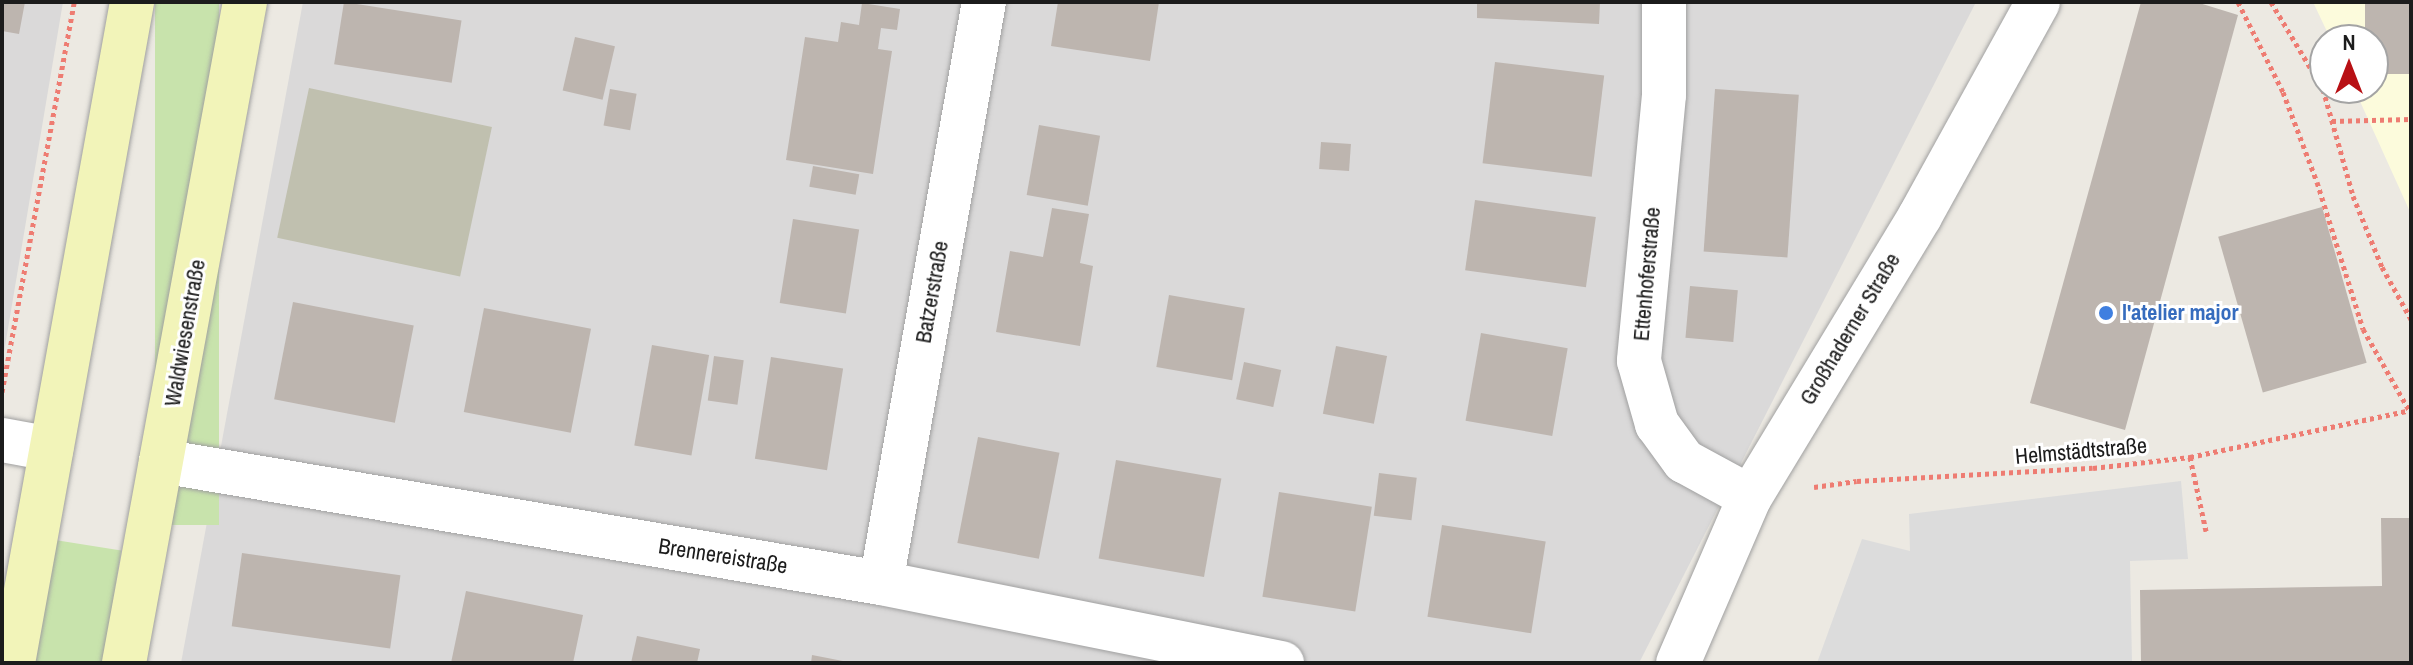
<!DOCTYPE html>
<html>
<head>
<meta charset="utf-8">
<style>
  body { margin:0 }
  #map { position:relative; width:2413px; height:665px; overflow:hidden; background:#ece9e2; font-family:"Archivo Narrow",sans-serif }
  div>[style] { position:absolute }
  .residential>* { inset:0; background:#dad9d9 }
  .education>* { inset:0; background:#fcfbdc }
  .construction>* { inset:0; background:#c0c0af; transform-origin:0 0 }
  .grass>* { inset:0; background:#c8e3ac; transform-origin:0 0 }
  .parking>* { inset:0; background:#dcdcdc }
  .building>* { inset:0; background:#bdb5af; transform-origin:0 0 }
  .path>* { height:5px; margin-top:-2.5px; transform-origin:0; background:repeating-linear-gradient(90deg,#ee7c72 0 4px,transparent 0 8px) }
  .roads { filter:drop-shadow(0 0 2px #a0a0a0) drop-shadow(0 0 2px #a0a0a0) }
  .minor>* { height:44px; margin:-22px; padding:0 22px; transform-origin:22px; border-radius:22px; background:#fff }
  .secondary>* { height:44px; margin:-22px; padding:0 22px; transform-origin:22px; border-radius:22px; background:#f2f4b9 }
  .dots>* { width:22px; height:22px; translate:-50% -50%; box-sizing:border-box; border:4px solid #fff; border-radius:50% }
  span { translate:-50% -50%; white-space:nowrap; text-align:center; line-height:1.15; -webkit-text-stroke:6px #fff; paint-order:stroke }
  .street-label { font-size:22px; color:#1c1c1c }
  .shop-label { font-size:22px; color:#366cbe; font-weight:700 }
  .left { translate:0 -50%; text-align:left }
  .frame { position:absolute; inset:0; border:4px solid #1c1c1c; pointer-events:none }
  .north { position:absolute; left:2309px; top:24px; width:80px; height:80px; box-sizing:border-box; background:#fff; border:2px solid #a4a4a4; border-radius:50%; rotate:0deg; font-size:22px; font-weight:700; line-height:32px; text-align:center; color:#1c1c1c }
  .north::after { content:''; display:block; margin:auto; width:28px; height:36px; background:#b81014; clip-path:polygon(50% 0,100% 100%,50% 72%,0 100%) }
</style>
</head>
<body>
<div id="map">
  <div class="residential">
    <i style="clip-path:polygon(2px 2px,63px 2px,2px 364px)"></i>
    <i style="clip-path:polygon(303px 2px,1976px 2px,1639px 663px,181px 663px)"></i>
  </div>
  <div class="education">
    <i style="clip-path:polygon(2313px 2px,2411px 2px,2411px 214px,2354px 88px,2373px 88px,2373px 40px,2331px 40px)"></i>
  </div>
  <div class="construction">
    <i style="left:309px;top:88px;width:187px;height:153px;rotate:12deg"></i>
  </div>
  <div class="grass">
    <i style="left:155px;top:2px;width:64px;height:523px"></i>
    <i style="left:55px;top:540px;width:67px;height:125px;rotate:9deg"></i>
  </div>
  <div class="parking">
    <i style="clip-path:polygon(2181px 481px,2188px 559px,2130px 561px,2132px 663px,1817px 663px,1862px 539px,1910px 551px,1909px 514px)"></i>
  </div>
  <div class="building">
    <i style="clip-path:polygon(2px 2px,25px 2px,19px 34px,2px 31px)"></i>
    <i style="left:344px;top:2px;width:119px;height:63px;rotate:9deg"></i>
    <i style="clip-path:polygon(1058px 2px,1159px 2px,1150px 61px,1051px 46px)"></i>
    <i style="clip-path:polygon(1477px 2px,1600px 2px,1599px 24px,1477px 18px)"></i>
    <i style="clip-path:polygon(2141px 2px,2196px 2px,2238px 15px,2125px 430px,2030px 403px)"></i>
    <i style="clip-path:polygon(2365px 2px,2411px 2px,2411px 74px,2373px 74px,2373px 40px,2365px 40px)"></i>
    <i style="clip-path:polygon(862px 3px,900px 9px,897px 30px,881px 28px,878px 49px,892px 51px,873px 174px,786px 160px,805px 37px,838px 42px,841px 22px,859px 25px)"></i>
    <i style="left:575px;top:37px;width:41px;height:55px;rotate:13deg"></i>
    <i style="left:1495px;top:62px;width:110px;height:102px;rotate:7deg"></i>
    <i style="left:610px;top:89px;width:27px;height:37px;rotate:10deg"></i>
    <i style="left:1715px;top:89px;width:84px;height:163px;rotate:4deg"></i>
    <i style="left:1039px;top:125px;width:62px;height:71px;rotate:10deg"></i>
    <i style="left:1321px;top:142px;width:30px;height:27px;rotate:4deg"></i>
    <i style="left:813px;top:166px;width:47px;height:21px;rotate:10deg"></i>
    <i style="left:1475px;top:200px;width:122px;height:71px;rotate:8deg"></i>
    <i style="left:2322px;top:207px;width:162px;height:108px;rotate:74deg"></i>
    <i style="clip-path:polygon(1052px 208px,1089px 214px,1080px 263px,1093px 266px,1080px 346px,996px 332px,1010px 251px,1043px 257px)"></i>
    <i style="left:793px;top:219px;width:67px;height:85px;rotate:9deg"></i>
    <i style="left:1690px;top:286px;width:48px;height:52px;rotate:5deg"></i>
    <i style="left:1169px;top:295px;width:77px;height:73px;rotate:10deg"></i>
    <i style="left:293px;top:302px;width:123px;height:99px;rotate:11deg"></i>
    <i style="left:484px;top:308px;width:109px;height:106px;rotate:11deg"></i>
    <i style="left:1481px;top:333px;width:88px;height:89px;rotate:10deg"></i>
    <i style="left:652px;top:345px;width:58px;height:102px;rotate:10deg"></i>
    <i style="left:1336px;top:346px;width:52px;height:69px;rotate:11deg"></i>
    <i style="left:714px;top:356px;width:30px;height:45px;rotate:8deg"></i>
    <i style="left:771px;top:357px;width:73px;height:103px;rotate:9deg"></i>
    <i style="left:1244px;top:362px;width:38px;height:38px;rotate:12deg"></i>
    <i style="left:978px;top:437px;width:83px;height:108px;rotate:11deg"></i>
    <i style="left:1116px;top:460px;width:107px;height:100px;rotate:10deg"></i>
    <i style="left:1379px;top:473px;width:38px;height:43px;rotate:7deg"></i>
    <i style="left:1279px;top:492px;width:94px;height:106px;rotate:9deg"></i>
    <i style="clip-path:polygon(2381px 518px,2411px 518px,2411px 663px,2141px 663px,2140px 590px,2382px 586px)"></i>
    <i style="left:1442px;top:525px;width:105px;height:93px;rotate:9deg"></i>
    <i style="left:242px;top:553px;width:160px;height:74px;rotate:8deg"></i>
    <i style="clip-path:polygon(466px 591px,583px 615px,573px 663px,451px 663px)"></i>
    <i style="clip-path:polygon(637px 636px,700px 649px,697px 663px,631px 663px)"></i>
    <i style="clip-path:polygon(812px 655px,848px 662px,848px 663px,811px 663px)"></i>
  </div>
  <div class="path">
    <i style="left:2238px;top:2px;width:101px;rotate:63.4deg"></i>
    <i style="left:2283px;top:92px;width:96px;rotate:69.3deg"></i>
    <i style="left:2317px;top:182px;width:154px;rotate:72.6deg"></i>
    <i style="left:2363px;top:329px;width:93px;rotate:60.4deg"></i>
    <i style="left:2271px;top:2px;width:101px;rotate:59.1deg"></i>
    <i style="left:2323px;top:89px;width:111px;rotate:74.3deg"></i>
    <i style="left:2353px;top:196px;width:77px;rotate:67.8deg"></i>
    <i style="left:2382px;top:267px;width:60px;rotate:60.9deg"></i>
    <i style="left:2332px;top:121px;width:79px;rotate:-1.5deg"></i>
    <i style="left:2px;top:392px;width:397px;rotate:-79.5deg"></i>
    <i style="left:2190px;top:457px;width:76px;rotate:77.8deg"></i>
    <i style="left:1814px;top:487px;width:43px;rotate:-7.9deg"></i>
    <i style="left:1857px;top:481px;width:236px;rotate:-3.2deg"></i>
    <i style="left:2093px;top:468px;width:98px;rotate:-6.5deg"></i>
    <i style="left:2190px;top:457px;width:226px;rotate:-12deg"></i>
  </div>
  <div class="roads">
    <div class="minor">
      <i style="left:1664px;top:2px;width:93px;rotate:90deg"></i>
      <i style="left:1664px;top:95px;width:267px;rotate:95.4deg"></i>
      <i style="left:1639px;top:361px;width:66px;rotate:74.1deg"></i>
      <i style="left:1657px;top:424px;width:46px;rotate:53.9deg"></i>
      <i style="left:1684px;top:461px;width:75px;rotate:28.6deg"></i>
      <i style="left:2px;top:440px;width:50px;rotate:10.4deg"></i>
      <i style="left:161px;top:461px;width:730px;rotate:9.62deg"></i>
      <i style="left:881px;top:583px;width:409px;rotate:11.3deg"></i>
      <i style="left:881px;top:583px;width:590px;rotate:-79.95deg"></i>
      <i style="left:1678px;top:663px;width:181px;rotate:-66.6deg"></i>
      <i style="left:1750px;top:497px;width:328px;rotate:-58.8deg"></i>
      <i style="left:1920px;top:216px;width:244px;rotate:-61.1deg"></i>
    </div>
    <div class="secondary">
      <i style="left:13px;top:663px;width:672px;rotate:-79.79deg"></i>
      <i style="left:124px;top:663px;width:672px;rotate:-79.63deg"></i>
    </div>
  </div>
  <div class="dots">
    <i style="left:2106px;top:313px;background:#3f7fe0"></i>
  </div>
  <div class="street-label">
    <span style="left:1647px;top:274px;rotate:-85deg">Ettenhoferstraße</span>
    <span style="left:932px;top:292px;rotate:-80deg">Batzerstraße</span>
    <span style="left:1850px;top:329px;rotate:-59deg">Großhaderner Straße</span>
    <span style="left:185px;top:333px;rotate:-80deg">Waldwiesenstraße</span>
    <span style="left:2081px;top:451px;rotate:-5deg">Helmstädtstraße</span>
    <span style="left:723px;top:556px;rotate:9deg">Brennereistraße</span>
  </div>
  <div class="shop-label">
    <span class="left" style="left:2122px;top:313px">l'atelier major</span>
  </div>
  <div class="frame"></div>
  <div class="north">N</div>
</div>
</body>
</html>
